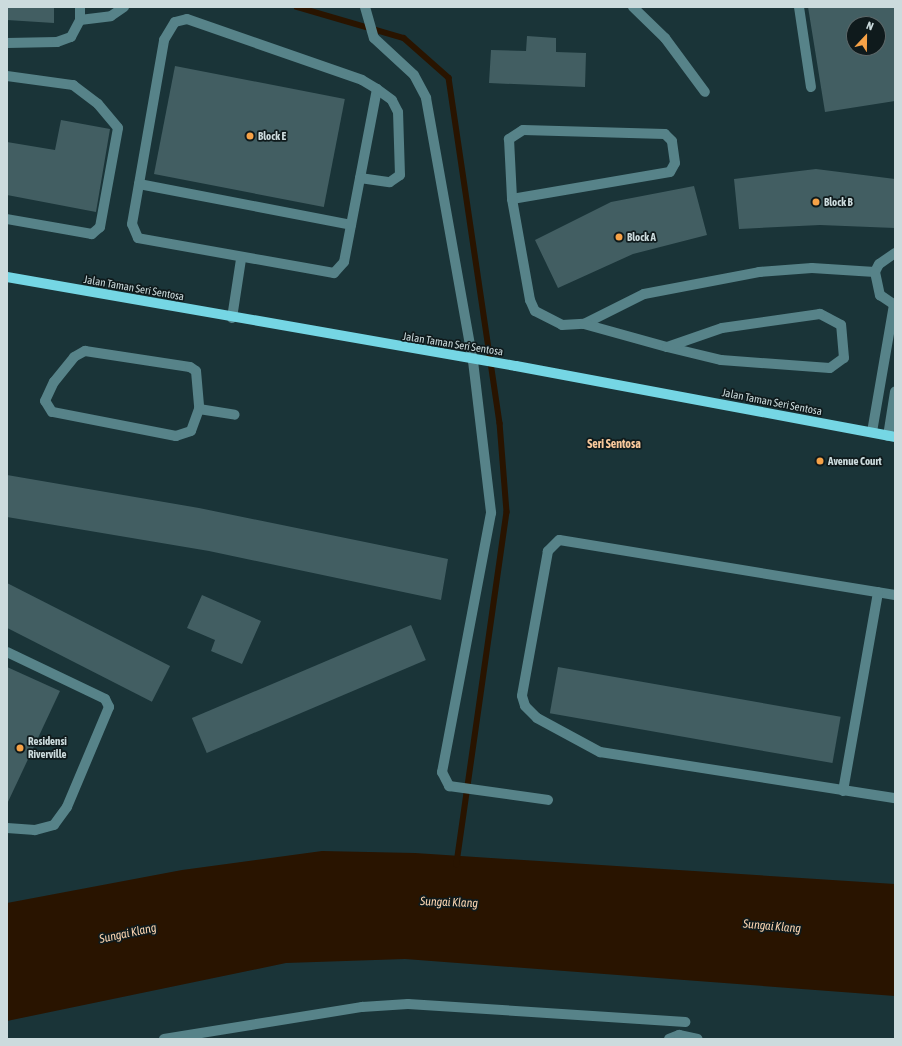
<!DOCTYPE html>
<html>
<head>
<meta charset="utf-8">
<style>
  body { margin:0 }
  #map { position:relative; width:902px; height:1046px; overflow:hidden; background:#1a3438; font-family:"Asap Condensed",sans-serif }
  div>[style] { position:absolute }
  .water>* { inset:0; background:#291400 }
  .stream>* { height:5.5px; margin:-2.75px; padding:0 2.75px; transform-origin:2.75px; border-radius:2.75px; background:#291400 }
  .building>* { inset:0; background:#425e62; transform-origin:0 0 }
  .minor>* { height:10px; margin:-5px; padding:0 5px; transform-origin:5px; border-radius:5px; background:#578389 }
  .major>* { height:10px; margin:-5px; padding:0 5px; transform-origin:5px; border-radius:5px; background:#75d6e4 }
  .dots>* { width:11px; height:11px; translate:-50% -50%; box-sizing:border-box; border:2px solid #0f1a1c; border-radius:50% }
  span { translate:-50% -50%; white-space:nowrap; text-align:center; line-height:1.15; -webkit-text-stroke:3.5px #0f1a1c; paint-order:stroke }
  .poi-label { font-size:11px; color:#ccdbdd; font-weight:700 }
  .left { translate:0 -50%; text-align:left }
  .street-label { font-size:11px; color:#ccdbdd }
  .neighbourhood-label { font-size:12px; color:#f8c89b; font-weight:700 }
  .water-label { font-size:12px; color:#fbd5b1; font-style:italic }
  .frame { position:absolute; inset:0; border:8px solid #ccdbdd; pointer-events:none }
  .north { position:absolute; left:846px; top:16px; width:40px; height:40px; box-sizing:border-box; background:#0f1a1c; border:1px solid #5b6769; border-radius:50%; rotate:22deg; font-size:11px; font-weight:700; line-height:16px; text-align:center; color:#ccdbdd }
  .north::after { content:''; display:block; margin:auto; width:14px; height:18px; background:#f6a247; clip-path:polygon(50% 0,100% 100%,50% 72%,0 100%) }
</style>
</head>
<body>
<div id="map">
  <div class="water">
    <i style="clip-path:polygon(322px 851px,415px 853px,895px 884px,895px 996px,405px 959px,286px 963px,7px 1021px,7px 903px,182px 870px)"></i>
  </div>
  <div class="stream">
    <i style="left:297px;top:7px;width:111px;rotate:16.2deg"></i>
    <i style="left:404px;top:38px;width:60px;rotate:41.6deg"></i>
    <i style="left:449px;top:78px;width:349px;rotate:81.6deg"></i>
    <i style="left:500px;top:423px;width:89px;rotate:85.5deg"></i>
    <i style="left:507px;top:512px;width:356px;rotate:98.1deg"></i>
  </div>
  <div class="building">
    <i style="clip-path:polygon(7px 7px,54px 7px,54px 23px,7px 20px)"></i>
    <i style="clip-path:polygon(evenodd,808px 7px,895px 7px,895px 101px,825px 112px,808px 7px,854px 24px,878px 24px,878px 48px,854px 48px,854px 24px)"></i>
    <i style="clip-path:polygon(527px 36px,556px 38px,556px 52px,586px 53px,585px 87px,489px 83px,491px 50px,526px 51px)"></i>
    <i style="left:175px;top:66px;width:173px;height:110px;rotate:11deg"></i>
    <i style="clip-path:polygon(61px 120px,110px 129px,96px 212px,7px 195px,7px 142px,55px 150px)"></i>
    <i style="clip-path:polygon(816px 169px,895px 179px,895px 228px,820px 225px,739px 229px,734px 179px)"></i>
    <i style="clip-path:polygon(694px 186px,707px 235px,633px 254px,558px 288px,535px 240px,611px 202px)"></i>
    <i style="clip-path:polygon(7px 475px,199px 508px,448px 559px,441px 600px,209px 551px,7px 517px)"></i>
    <i style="left:7px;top:583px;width:183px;height:40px;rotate:27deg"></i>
    <i style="clip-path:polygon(202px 595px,261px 621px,242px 664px,211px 651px,215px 640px,187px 628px)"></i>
    <i style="left:411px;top:625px;width:38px;height:238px;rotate:67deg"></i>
    <i style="clip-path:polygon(7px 667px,60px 691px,7px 804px)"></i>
    <i style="left:558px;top:667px;width:287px;height:47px;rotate:10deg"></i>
  </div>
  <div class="minor">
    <i style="left:365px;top:7px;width:32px;rotate:74deg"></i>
    <i style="left:374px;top:38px;width:54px;rotate:42.8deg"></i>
    <i style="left:414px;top:75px;width:26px;rotate:62deg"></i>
    <i style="left:426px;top:98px;width:267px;rotate:79.9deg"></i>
    <i style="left:473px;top:361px;width:153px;rotate:83.2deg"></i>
    <i style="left:491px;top:513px;width:264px;rotate:100.7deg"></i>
    <i style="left:442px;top:772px;width:16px;rotate:63deg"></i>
    <i style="left:449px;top:786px;width:100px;rotate:8deg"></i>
    <i style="left:633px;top:7px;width:45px;rotate:44.1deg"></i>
    <i style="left:665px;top:38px;width:67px;rotate:53.5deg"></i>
    <i style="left:799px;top:7px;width:81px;rotate:81.5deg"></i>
    <i style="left:187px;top:19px;width:185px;rotate:19.2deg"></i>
    <i style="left:362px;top:80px;width:17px;rotate:31deg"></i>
    <i style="left:377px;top:89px;width:176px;rotate:100.8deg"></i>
    <i style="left:344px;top:262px;width:15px;rotate:132deg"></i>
    <i style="left:334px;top:273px;width:199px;rotate:-169.9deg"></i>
    <i style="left:138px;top:238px;width:15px;rotate:-113deg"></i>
    <i style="left:132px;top:224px;width:187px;rotate:-80.1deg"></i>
    <i style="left:164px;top:40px;width:21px;rotate:-59deg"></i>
    <i style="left:175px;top:22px;width:12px;rotate:-14deg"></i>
    <i style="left:80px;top:20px;width:31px;rotate:-7deg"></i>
    <i style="left:111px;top:16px;width:16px;rotate:-35deg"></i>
    <i style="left:7px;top:43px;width:50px;rotate:-1.1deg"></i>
    <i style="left:57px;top:42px;width:15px;rotate:-20deg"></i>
    <i style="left:71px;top:37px;width:19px;rotate:-62deg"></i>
    <i style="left:80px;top:20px;width:13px;rotate:-90deg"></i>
    <i style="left:7px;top:76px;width:67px;rotate:7.8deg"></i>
    <i style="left:73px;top:85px;width:31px;rotate:37deg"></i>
    <i style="left:98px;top:104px;width:31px;rotate:50deg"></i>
    <i style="left:118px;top:128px;width:101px;rotate:100.3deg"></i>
    <i style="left:100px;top:227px;width:11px;rotate:139deg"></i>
    <i style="left:92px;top:234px;width:86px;rotate:-170deg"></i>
    <i style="left:360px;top:178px;width:30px;rotate:8deg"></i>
    <i style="left:390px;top:182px;width:12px;rotate:-35deg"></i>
    <i style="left:400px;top:175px;width:63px;rotate:-91.8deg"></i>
    <i style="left:398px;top:112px;width:13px;rotate:-117deg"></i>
    <i style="left:392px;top:100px;width:19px;rotate:-144deg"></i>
    <i style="left:139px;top:184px;width:216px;rotate:10.9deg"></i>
    <i style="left:512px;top:199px;width:160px;rotate:-9.7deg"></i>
    <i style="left:670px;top:172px;width:10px;rotate:-61deg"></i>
    <i style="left:675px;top:163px;width:22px;rotate:-98deg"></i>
    <i style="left:672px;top:141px;width:10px;rotate:-135deg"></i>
    <i style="left:665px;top:134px;width:142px;rotate:-178.4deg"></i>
    <i style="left:523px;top:130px;width:17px;rotate:147deg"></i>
    <i style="left:509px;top:139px;width:60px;rotate:87.1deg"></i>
    <i style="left:512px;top:199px;width:103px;rotate:79.9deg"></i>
    <i style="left:530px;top:300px;width:12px;rotate:66deg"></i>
    <i style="left:535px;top:311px;width:30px;rotate:27deg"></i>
    <i style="left:562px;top:325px;width:22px;rotate:-3deg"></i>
    <i style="left:584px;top:324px;width:67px;rotate:-26.6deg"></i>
    <i style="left:644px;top:294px;width:117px;rotate:-10.8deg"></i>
    <i style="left:759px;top:272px;width:53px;rotate:-4.3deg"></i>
    <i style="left:812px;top:268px;width:63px;rotate:3.6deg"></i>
    <i style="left:895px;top:253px;width:19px;rotate:145deg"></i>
    <i style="left:879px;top:264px;width:9px;rotate:117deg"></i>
    <i style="left:875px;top:272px;width:24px;rotate:78deg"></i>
    <i style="left:880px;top:295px;width:18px;rotate:34deg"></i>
    <i style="left:232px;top:318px;width:60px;rotate:-81.3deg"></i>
    <i style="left:584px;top:324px;width:86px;rotate:15.5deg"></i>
    <i style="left:667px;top:347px;width:56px;rotate:13.5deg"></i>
    <i style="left:721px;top:360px;width:109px;rotate:4.2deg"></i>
    <i style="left:830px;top:368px;width:17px;rotate:-36deg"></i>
    <i style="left:844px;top:358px;width:33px;rotate:-95deg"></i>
    <i style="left:841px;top:325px;width:24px;rotate:-152deg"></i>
    <i style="left:820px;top:314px;width:99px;rotate:171.9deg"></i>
    <i style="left:722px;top:328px;width:58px;rotate:160.9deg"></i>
    <i style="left:85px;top:351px;width:106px;rotate:8.7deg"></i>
    <i style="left:190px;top:367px;width:7px;rotate:34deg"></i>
    <i style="left:196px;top:371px;width:38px;rotate:85deg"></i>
    <i style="left:199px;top:409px;width:23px;rotate:110deg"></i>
    <i style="left:191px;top:431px;width:16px;rotate:162deg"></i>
    <i style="left:176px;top:436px;width:126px;rotate:-169deg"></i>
    <i style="left:52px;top:412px;width:13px;rotate:-122deg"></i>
    <i style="left:45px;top:401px;width:21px;rotate:-65deg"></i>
    <i style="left:54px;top:382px;width:32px;rotate:-51deg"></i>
    <i style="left:74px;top:357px;width:13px;rotate:-29deg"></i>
    <i style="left:199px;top:409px;width:36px;rotate:9deg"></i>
    <i style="left:872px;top:432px;width:129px;rotate:-80.2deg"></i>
    <i style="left:888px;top:436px;width:45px;rotate:-81deg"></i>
    <i style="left:895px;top:595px;width:340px;rotate:-170.7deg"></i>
    <i style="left:559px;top:540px;width:16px;rotate:135deg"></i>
    <i style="left:548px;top:551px;width:147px;rotate:100.2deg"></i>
    <i style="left:522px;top:696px;width:10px;rotate:73deg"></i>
    <i style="left:525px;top:706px;width:17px;rotate:45deg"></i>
    <i style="left:537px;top:718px;width:72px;rotate:28.4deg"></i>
    <i style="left:600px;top:752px;width:299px;rotate:8.9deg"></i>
    <i style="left:7px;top:652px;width:109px;rotate:25.6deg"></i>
    <i style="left:105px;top:699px;width:9px;rotate:63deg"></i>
    <i style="left:109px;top:707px;width:108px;rotate:112.8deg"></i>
    <i style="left:67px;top:807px;width:22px;rotate:126deg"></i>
    <i style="left:54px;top:825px;width:20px;rotate:165deg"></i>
    <i style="left:35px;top:830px;width:28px;rotate:-176deg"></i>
    <i style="left:843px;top:791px;width:202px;rotate:-80deg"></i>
    <i style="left:164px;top:1039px;width:201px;rotate:-9.2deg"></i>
    <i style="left:362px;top:1007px;width:46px;rotate:-3.7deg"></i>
    <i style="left:408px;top:1004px;width:278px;rotate:3.7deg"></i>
    <i style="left:669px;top:1039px;width:11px;rotate:-22deg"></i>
    <i style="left:679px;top:1035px;width:19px;rotate:12deg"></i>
  </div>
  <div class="major">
    <i style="left:7px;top:277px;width:517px;rotate:9.92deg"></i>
    <i style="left:516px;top:366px;width:386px;rotate:10.6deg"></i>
  </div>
  <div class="dots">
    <i style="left:250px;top:136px;background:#f6a247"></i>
    <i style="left:816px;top:202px;background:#f6a247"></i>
    <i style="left:619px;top:237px;background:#f6a247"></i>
    <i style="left:820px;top:461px;background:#f6a247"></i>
    <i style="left:20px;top:748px;background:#f6a247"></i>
  </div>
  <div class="poi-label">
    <span class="left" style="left:258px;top:136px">Block E</span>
    <span class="left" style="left:824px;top:202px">Block B</span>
    <span class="left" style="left:627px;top:237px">Block A</span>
    <span class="left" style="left:828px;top:461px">Avenue Court</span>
    <span class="left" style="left:28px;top:748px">Residensi<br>Riverville</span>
  </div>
  <div class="street-label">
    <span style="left:134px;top:288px;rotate:10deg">Jalan Taman Seri Sentosa</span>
    <span style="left:453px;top:344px;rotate:9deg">Jalan Taman Seri Sentosa</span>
    <span style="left:772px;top:402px;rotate:11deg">Jalan Taman Seri Sentosa</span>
  </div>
  <div class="neighbourhood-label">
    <span style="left:614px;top:445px">Seri Sentosa</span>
  </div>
  <div class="water-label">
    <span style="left:449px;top:903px;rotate:2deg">Sungai Klang</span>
    <span style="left:772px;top:927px;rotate:5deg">Sungai Klang</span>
    <span style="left:128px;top:934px;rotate:-12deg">Sungai Klang</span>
  </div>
  <div class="frame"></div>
  <div class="north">N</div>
</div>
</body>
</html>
